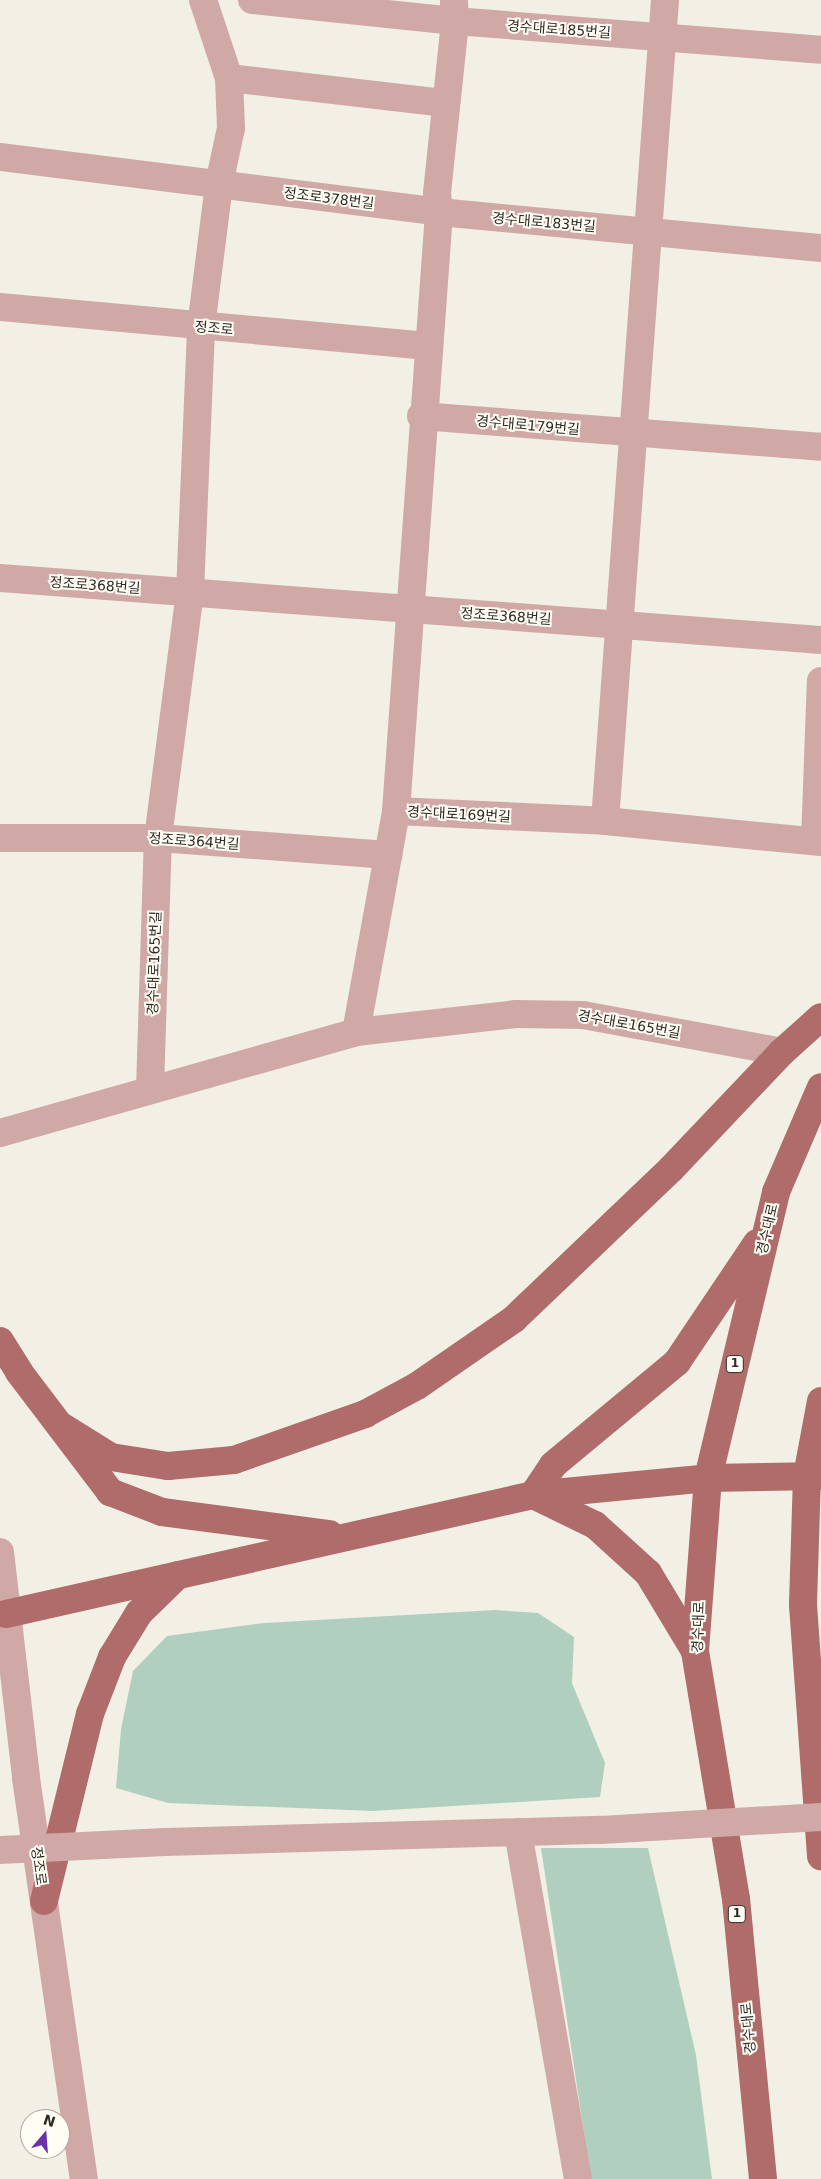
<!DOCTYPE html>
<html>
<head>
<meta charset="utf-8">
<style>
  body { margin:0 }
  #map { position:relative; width:821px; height:2179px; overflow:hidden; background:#f2f0e5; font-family:"DejaVu Sans","Noto Sans KR",sans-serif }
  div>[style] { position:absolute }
  .green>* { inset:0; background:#b1cfbf }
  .minor>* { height:28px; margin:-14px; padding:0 14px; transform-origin:14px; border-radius:14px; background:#d0a9a7 }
  .major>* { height:28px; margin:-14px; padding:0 14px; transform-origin:14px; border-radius:14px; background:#af6c6a }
  .minor-bridge>* { height:28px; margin:-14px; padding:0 14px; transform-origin:14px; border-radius:14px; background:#d0a9a7 }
  span { translate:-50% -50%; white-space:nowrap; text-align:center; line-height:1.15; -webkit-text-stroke:4px #fffdf4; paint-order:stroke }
  .shield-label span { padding:1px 4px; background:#fffdf4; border:1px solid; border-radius:4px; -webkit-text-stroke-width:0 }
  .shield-label { font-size:12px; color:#2c2b27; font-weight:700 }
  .street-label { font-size:14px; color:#2c2b27 }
  .north { position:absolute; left:20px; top:2109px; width:50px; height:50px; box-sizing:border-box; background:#fffdf4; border:1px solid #aba9a2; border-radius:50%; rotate:18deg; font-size:14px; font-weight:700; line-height:20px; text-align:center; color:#2c2b27 }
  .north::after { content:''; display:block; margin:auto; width:18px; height:22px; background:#6b31a7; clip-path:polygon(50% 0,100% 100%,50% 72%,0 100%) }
</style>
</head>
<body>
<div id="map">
  <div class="green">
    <i style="clip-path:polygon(495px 1610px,538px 1613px,574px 1637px,572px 1683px,605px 1763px,600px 1797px,373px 1811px,168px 1803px,116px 1788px,121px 1729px,133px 1671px,167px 1636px,264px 1623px)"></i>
    <i style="clip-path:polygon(541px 1848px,648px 1848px,696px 2055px,712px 2179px,591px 2179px)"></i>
  </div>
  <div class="minor">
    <i style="left:203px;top:0;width:82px;rotate:71.6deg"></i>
    <i style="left:229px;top:78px;width:218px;rotate:6.6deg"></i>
    <i style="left:252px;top:0;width:204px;rotate:5.9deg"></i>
    <i style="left:455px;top:21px;width:367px;rotate:4.5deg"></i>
    <i style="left:0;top:157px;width:442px;rotate:7.1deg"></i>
    <i style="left:439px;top:212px;width:384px;rotate:5.4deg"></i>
    <i style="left:0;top:307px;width:430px;rotate:5.2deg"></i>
    <i style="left:421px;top:416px;width:401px;rotate:4.4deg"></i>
    <i style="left:0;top:578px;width:823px;rotate:4.32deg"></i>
    <i style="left:396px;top:811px;width:209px;rotate:2.7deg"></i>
    <i style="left:605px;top:821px;width:217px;rotate:5.6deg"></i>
    <i style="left:605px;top:821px;width:823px;rotate:-85.82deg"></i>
    <i style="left:0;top:838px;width:158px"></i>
    <i style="left:158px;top:838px;width:231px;rotate:4.2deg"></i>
    <i style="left:815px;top:841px;width:160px;rotate:-87.9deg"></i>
    <i style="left:356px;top:1032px;width:225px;rotate:-79.7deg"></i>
    <i style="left:396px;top:811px;width:601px;rotate:-85.89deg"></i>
    <i style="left:439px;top:212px;width:19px;rotate:-96deg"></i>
    <i style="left:437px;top:193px;width:173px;rotate:-84deg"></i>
    <i style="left:455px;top:21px;width:21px;rotate:-93deg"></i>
    <i style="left:150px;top:1089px;width:251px;rotate:-88.2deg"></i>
    <i style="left:158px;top:838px;width:248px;rotate:-82.6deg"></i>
    <i style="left:190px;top:592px;width:265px;rotate:-87.6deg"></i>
    <i style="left:201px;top:327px;width:144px;rotate:-82.8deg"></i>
    <i style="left:219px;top:184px;width:57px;rotate:-77.9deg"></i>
    <i style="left:231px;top:128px;width:50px;rotate:-92.3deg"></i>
    <i style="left:0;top:1133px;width:370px;rotate:-15.8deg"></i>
    <i style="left:356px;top:1032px;width:161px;rotate:-6.4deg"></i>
    <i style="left:516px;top:1014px;width:67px;rotate:0.9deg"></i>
    <i style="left:583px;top:1015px;width:202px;rotate:10.5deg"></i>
    <i style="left:0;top:1552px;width:227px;rotate:83.4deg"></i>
    <i style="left:26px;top:1778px;width:405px;rotate:81.8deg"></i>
    <i style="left:518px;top:1832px;width:352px;rotate:80.2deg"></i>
    <i style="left:165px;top:1842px;width:436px;rotate:-1.6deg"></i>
  </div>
  <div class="major">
    <i style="left:0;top:1341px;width:36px;rotate:58deg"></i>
    <i style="left:19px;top:1372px;width:151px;rotate:52.8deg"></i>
    <i style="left:110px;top:1492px;width:56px;rotate:21deg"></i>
    <i style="left:162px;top:1512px;width:169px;rotate:7.5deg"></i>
    <i style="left:821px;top:1401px;width:76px;rotate:100.6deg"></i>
    <i style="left:807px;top:1476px;width:129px;rotate:91.8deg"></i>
    <i style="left:803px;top:1605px;width:252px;rotate:85.9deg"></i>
    <i style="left:61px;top:1426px;width:59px;rotate:31.8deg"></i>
    <i style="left:111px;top:1457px;width:58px;rotate:9deg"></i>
    <i style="left:168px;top:1466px;width:66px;rotate:-5.2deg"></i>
    <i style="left:234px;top:1460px;width:139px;rotate:-19.3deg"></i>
    <i style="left:365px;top:1414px;width:59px;rotate:-28.3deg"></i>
    <i style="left:417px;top:1386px;width:118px;rotate:-34.6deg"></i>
    <i style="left:514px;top:1319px;width:217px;rotate:-43.7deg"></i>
    <i style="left:671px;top:1169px;width:161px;rotate:-46.5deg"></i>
    <i style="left:782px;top:1052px;width:52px;rotate:-41.9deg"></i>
    <i style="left:533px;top:1495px;width:36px;rotate:-56deg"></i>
    <i style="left:553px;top:1465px;width:161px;rotate:-39.7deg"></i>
    <i style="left:677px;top:1362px;width:143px;rotate:-56.1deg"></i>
    <i style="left:533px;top:1495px;width:69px;rotate:25.8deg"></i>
    <i style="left:595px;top:1525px;width:72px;rotate:42.2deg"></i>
    <i style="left:648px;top:1573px;width:91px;rotate:58.9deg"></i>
    <i style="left:6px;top:1614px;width:540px;rotate:-12.72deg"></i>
    <i style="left:533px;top:1495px;width:176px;rotate:-5.5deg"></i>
    <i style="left:708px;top:1478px;width:113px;rotate:-1deg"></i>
    <i style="left:44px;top:1901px;width:193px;rotate:-76.2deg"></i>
    <i style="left:90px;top:1714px;width:61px;rotate:-68.9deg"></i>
    <i style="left:112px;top:1657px;width:52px;rotate:-58.5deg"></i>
    <i style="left:139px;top:1613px;width:54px;rotate:-44.3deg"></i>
    <i style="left:763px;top:2179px;width:281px;rotate:-95.5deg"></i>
    <i style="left:736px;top:1899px;width:251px;rotate:-99.4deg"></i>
    <i style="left:695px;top:1651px;width:173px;rotate:-85.7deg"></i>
    <i style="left:708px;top:1478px;width:294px;rotate:-76.6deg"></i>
    <i style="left:776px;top:1192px;width:114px;rotate:-66.8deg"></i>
  </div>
  <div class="minor-bridge">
    <i style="left:601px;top:1830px;width:220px;rotate:-3.4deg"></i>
    <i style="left:0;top:1850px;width:165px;rotate:-2.8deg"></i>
  </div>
  <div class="shield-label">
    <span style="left:735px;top:1364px">1</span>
    <span style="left:737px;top:1914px">1</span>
  </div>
  <div class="street-label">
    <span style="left:559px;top:29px;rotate:4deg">경수대로185번길</span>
    <span style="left:329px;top:198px;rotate:7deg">정조로378번길</span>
    <span style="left:544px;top:222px;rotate:5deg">경수대로183번길</span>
    <span style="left:214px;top:328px;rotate:5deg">정조로</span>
    <span style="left:528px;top:425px;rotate:5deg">경수대로179번길</span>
    <span style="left:95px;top:585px;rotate:4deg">정조로368번길</span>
    <span style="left:506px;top:616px;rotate:4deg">정조로368번길</span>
    <span style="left:459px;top:814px;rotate:3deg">경수대로169번길</span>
    <span style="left:194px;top:841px;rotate:4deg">정조로364번길</span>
    <span style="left:154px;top:963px;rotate:-88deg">경수대로165번길</span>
    <span style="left:629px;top:1024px;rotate:10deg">경수대로165번길</span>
    <span style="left:767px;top:1229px;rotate:-77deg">경수대로</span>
    <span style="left:698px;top:1627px;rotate:-88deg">경수대로</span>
    <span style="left:39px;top:1866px;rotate:82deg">정조로</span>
    <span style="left:748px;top:2028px;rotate:-95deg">경수대로</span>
  </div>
  <div class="north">N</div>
</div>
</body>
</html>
